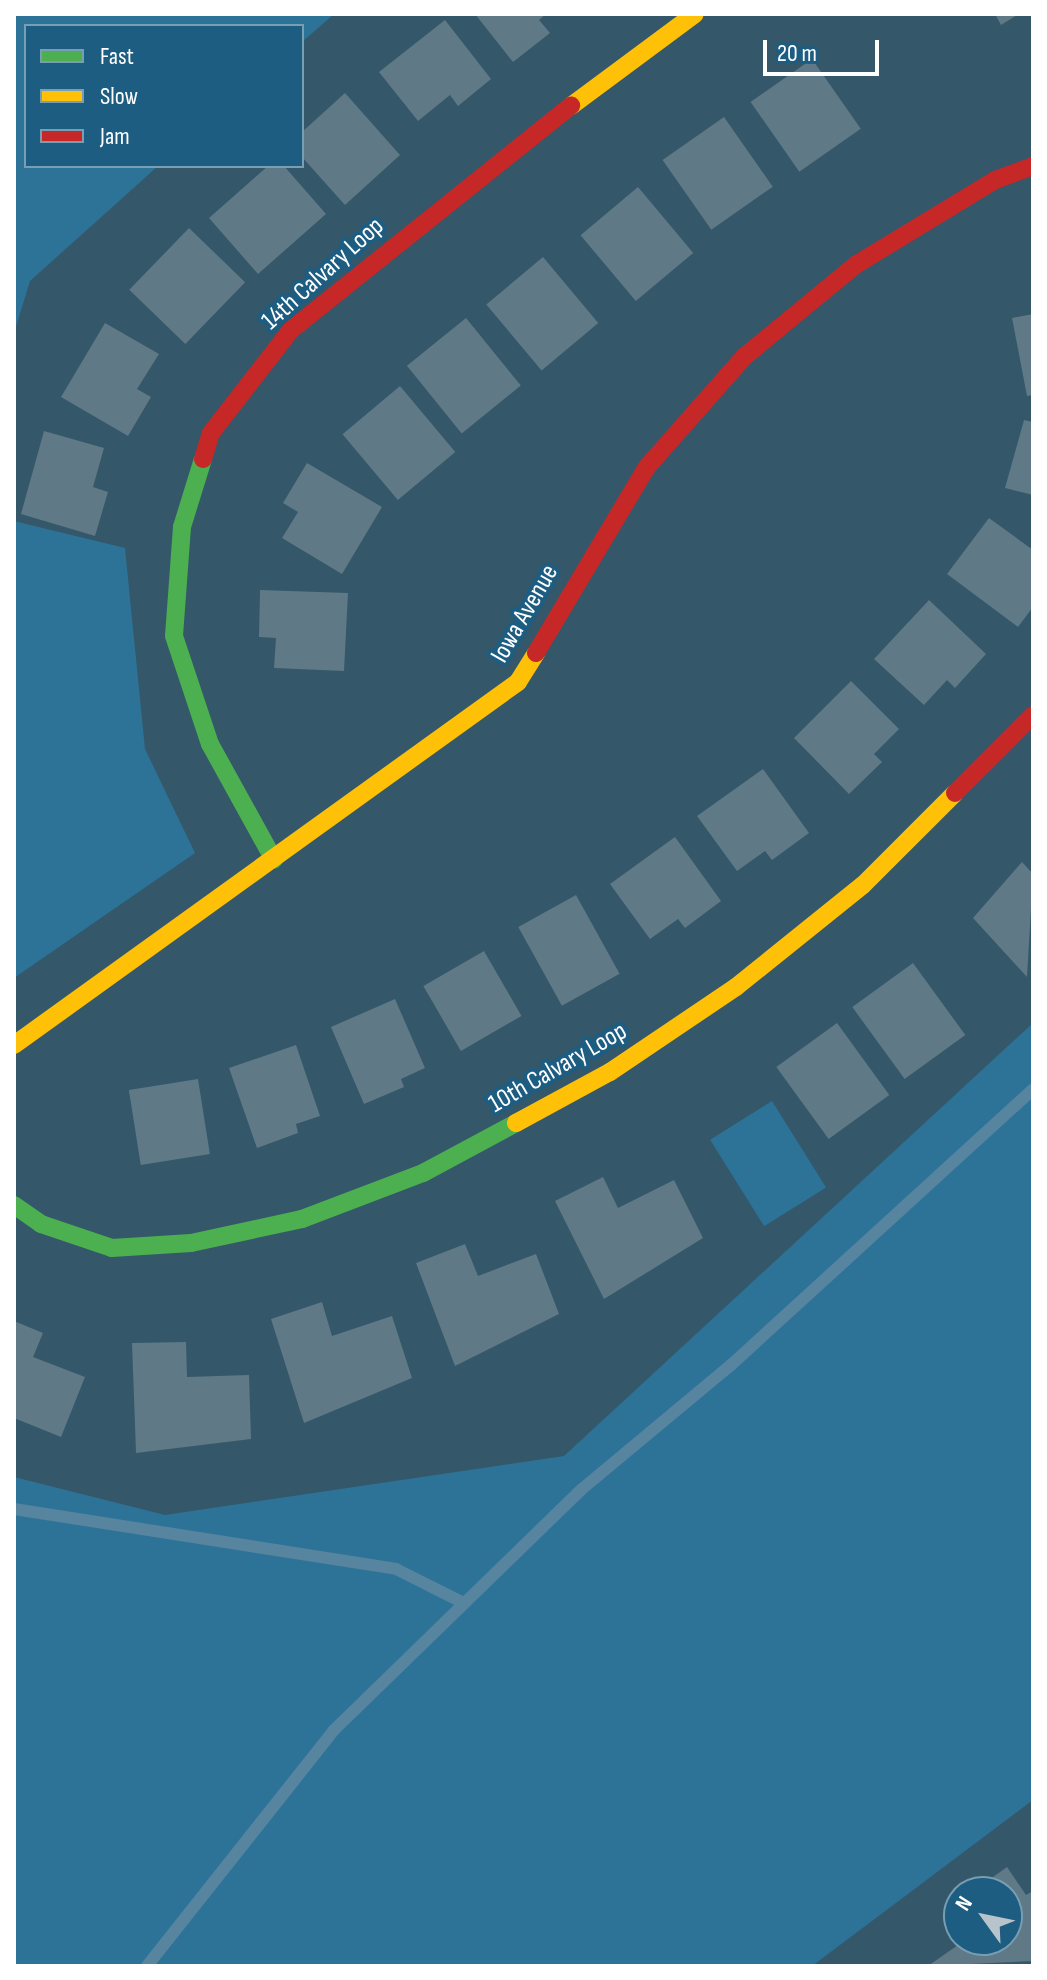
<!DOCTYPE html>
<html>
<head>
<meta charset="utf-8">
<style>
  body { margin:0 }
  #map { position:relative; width:1047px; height:1980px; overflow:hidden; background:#34576a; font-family:"Sofia Sans Condensed",sans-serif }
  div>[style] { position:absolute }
  .green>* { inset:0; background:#2d7397; transform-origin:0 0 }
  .stream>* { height:12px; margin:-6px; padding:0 6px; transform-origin:6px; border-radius:6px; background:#57849f }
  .building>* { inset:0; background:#5f7987; transform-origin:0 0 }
  .fast>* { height:18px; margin:-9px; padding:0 9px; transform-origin:9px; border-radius:9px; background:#4caf50 }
  .slow>* { height:18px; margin:-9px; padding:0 9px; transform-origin:9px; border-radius:9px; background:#ffc107 }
  .jam>* { height:18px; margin:-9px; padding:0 9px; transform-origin:9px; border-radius:9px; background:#c62828 }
  span { translate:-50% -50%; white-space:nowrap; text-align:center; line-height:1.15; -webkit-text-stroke:8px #1d5d81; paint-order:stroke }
  .street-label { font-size:26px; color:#fff }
  .frame { position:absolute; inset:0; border:16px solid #fff; pointer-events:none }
  .legend { position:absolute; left:24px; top:24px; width:280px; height:144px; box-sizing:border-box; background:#1d5d81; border:2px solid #779eb3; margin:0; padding:10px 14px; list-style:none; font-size:24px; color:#fff }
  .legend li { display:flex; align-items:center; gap:16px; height:40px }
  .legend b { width:40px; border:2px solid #779eb3 }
  .north { position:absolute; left:943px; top:1876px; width:80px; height:80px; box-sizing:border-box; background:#1d5d81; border:2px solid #779eb3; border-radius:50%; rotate:303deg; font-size:22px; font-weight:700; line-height:32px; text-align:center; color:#fff }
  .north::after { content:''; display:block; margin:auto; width:28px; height:36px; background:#b8c4cb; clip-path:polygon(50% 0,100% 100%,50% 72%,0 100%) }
  .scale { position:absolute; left:763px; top:40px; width:116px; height:36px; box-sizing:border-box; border:4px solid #fff; border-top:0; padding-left:10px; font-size:24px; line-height:28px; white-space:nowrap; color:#fff; -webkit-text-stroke:6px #1d5d81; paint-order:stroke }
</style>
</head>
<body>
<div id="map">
  <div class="green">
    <i style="clip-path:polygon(14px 14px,334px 14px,302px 42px,302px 26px,26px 26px,26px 166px,158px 166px,30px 281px,14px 333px)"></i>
    <i style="clip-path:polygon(14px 521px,125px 548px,145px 749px,195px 853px,14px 978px)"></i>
    <i style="clip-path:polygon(1033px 1023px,1033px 1800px,812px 1966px,14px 1966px,14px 1477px,165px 1515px,564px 1456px)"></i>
    <i style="left:772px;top:1101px;width:102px;height:73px;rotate:58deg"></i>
  </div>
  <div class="stream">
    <i style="left:14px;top:1509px;width:387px;rotate:8.9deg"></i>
    <i style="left:396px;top:1569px;width:76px;rotate:26.6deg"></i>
    <i style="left:147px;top:1966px;width:300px;rotate:-51.6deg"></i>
    <i style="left:333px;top:1731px;width:347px;rotate:-44.2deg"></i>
    <i style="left:582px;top:1489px;width:194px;rotate:-39.8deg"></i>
    <i style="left:731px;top:1365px;width:409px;rotate:-42.4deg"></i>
  </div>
  <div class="building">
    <i style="clip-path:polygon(475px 14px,546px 14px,539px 20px,550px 33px,513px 62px)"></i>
    <i style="clip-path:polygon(995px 14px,1019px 14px,1001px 25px)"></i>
    <i style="clip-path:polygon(445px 20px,491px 79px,458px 106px,450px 95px,418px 121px,379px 72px)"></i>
    <i style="left:812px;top:59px;width:85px;height:75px;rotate:55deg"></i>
    <i style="clip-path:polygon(345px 93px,400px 155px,345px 205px,302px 157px,302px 132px)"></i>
    <i style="left:724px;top:117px;width:85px;height:75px;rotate:55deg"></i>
    <i style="clip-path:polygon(268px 166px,284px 166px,326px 214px,258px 274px,209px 218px)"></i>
    <i style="left:638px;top:187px;width:86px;height:75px;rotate:50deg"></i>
    <i style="left:189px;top:228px;width:78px;height:86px;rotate:44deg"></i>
    <i style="left:543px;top:257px;width:86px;height:74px;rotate:50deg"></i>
    <i style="clip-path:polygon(1033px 314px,1033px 395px,1027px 396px,1012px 318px)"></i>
    <i style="left:466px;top:318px;width:87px;height:76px;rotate:51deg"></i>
    <i style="clip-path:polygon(105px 323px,159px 354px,137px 389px,151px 397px,128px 436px,61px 397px)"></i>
    <i style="left:400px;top:386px;width:86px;height:75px;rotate:50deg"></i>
    <i style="clip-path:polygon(1024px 420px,1033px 422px,1033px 495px,1005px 488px)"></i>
    <i style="clip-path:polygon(44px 431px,104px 448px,93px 487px,108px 492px,95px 536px,21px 514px)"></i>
    <i style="clip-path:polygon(307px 463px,382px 507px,342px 574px,282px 538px,298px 512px,283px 503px)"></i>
    <i style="clip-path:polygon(989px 518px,1033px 550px,1033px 607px,1018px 627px,947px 574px)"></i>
    <i style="clip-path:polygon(260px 590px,348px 593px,344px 671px,274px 668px,276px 638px,259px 637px)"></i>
    <i style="clip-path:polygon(929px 600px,986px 654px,955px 688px,947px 680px,924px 705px,874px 659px)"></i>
    <i style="clip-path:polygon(851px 681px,899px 729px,874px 754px,882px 762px,849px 794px,794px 738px)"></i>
    <i style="clip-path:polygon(763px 769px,809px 833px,772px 860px,765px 851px,737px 871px,697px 816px)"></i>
    <i style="clip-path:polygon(675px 837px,721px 901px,685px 928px,678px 919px,650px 939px,610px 884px)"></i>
    <i style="clip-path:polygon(1022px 862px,1033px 874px,1027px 977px,973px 918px)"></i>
    <i style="left:576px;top:895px;width:90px;height:66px;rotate:61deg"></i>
    <i style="left:484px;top:951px;width:75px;height:70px;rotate:60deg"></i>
    <i style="left:913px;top:963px;width:89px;height:75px;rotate:54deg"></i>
    <i style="clip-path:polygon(395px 999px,425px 1068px,401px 1079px,404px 1087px,364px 1104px,331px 1027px)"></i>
    <i style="left:837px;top:1023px;width:89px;height:75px;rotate:54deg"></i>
    <i style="clip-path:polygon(296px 1045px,320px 1116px,296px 1124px,298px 1133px,257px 1148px,229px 1068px)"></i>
    <i style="left:198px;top:1079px;width:76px;height:70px;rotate:81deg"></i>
    <i style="clip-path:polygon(603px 1177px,618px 1208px,674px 1180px,703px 1238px,604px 1299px,555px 1201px)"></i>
    <i style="clip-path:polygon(465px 1244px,478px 1276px,536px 1254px,559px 1314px,455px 1366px,416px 1263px)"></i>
    <i style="clip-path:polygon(322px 1302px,332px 1336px,392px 1316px,412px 1378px,304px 1423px,271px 1319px)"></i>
    <i style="clip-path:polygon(14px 1321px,43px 1333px,33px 1357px,85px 1377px,61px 1437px,14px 1418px)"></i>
    <i style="clip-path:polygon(186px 1342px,187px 1377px,249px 1375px,251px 1439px,136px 1453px,132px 1343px)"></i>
    <i style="clip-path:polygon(1007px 1867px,1026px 1895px,1033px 1891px,1033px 1961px,928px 1966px,965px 1940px,1007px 1940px,1007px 1892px,972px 1892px)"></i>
    <i style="clip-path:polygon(959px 1901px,959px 1928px,946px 1910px)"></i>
  </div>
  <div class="fast">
    <i style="left:203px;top:459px;width:71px;rotate:107.2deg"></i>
    <i style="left:182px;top:527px;width:109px;rotate:94.2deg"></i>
    <i style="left:174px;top:636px;width:114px;rotate:71.6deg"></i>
    <i style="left:210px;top:744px;width:132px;rotate:61.1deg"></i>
    <i style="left:14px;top:1205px;width:33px;rotate:35deg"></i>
    <i style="left:41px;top:1224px;width:75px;rotate:18.7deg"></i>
    <i style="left:112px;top:1248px;width:79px;rotate:-3.6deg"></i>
    <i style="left:191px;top:1243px;width:114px;rotate:-12.2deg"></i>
    <i style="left:302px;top:1219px;width:129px;rotate:-20.8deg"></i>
    <i style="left:423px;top:1173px;width:106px;rotate:-28.3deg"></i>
  </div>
  <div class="slow">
    <i style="left:571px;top:106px;width:154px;rotate:-36.6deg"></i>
    <i style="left:14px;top:1045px;width:621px;rotate:-35.76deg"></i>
    <i style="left:518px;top:682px;width:34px;rotate:-58deg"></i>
    <i style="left:516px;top:1123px;width:107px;rotate:-28.5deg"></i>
    <i style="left:610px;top:1072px;width:152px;rotate:-34deg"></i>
    <i style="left:736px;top:987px;width:163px;rotate:-38.8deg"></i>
    <i style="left:863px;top:885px;width:130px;rotate:-45deg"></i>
  </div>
  <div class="jam">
    <i style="left:203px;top:459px;width:27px;rotate:-73deg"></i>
    <i style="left:211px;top:433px;width:130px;rotate:-52.2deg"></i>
    <i style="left:291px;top:330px;width:359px;rotate:-38.7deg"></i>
    <i style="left:536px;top:653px;width:217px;rotate:-59.2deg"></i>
    <i style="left:647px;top:467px;width:147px;rotate:-48.6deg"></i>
    <i style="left:744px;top:357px;width:146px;rotate:-39.5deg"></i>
    <i style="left:857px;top:264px;width:162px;rotate:-31.3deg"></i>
    <i style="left:995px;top:180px;width:40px;rotate:-20.2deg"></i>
    <i style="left:955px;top:793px;width:110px;rotate:-45deg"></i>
  </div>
  <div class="street-label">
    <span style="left:323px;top:274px;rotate:-42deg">14th Calvary Loop</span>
    <span style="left:525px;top:614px;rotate:-60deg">Iowa Avenue</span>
    <span style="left:558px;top:1068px;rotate:-30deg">10th Calvary Loop</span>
  </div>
  <div class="frame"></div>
  <ul class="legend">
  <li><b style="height:10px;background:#4caf50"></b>Fast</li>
  <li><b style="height:10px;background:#ffc107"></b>Slow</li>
  <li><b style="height:10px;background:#c62828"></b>Jam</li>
  </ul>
  <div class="north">N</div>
  <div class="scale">20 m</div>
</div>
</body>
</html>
